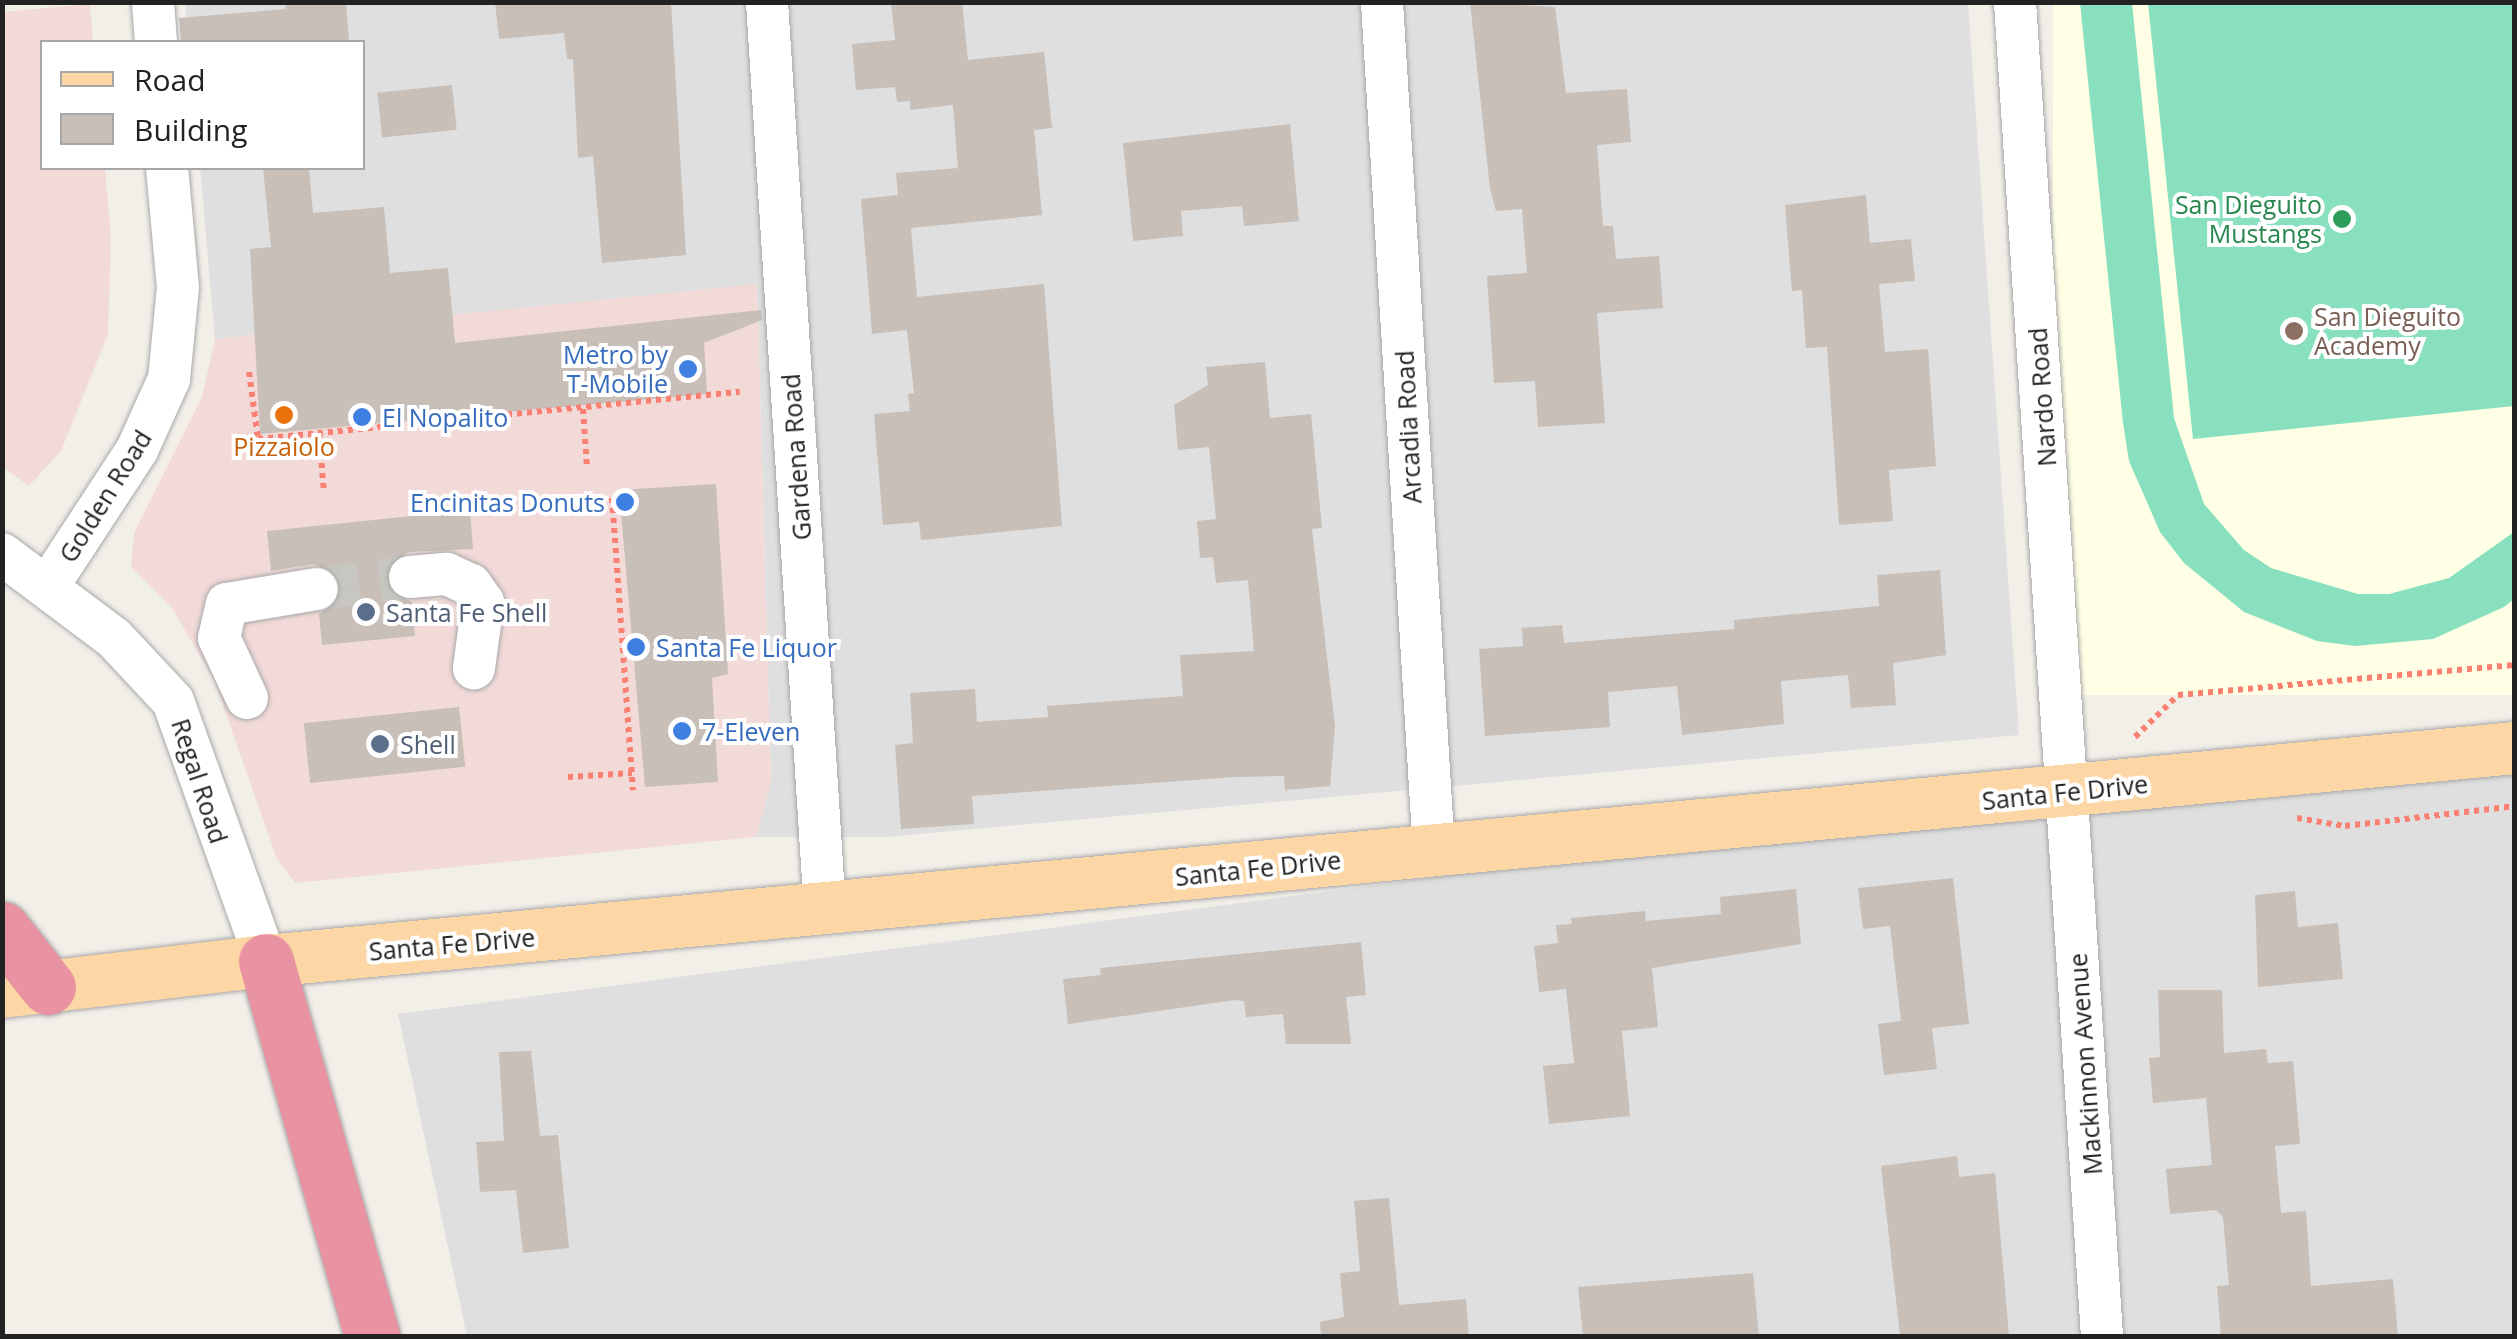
<!DOCTYPE html>
<html>
<head>
<meta charset="utf-8">
<style>
  body { margin:0 }
  #map { position:relative; width:2517px; height:1339px; overflow:hidden; background:#f2efe9; font-family:"Open Sans",sans-serif }
  div>[style] { position:absolute }
  .residential>* { inset:0; background:#e0dfdf }
  .commercial>* { inset:0; background:#f2dad9 }
  .education>* { inset:0; background:#ffffe5; transform-origin:0 0 }
  .pitch>* { inset:0; background:#88e0be }
  .building>* { inset:0; background:#c7bfb8; transform-origin:0 0 }
  .minor-tunnel>* { height:42px; margin-top:-21px; transform-origin:0; background:repeating-linear-gradient(90deg,#c8c6c1 0 42px,transparent 0 63px) }
  .path>* { height:6px; margin-top:-3px; transform-origin:0; background:repeating-linear-gradient(90deg,#fa8072 0 5px,transparent 0 10px) }
  .roads { filter:drop-shadow(0 0 2px #a9a9a9) drop-shadow(0 0 2px #a9a9a9) }
  .minor>* { height:42px; margin:-21px; padding:0 21px; transform-origin:21px; border-radius:21px; background:#fff }
  .major>* { height:52px; margin:-26px; padding:0 26px; transform-origin:26px; border-radius:26px; background:#fcd6a4 }
  .highway>* { height:55px; margin:-27.5px; padding:0 27.5px; transform-origin:27.5px; border-radius:27.5px; background:#e892a2 }
  .dots>* { width:28px; height:28px; translate:-50% -50%; box-sizing:border-box; border:5px solid #fff; border-radius:50% }
  span { translate:-50% -50%; white-space:nowrap; text-align:center; line-height:1.15; -webkit-text-stroke:8px #fff; paint-order:stroke }
  .leisure-label { font-size:25px; color:#27864d }
  .right { translate:-100% -50%; text-align:right }
  .education-label { font-size:25px; color:#785e54 }
  .left { translate:0 -50%; text-align:left }
  .shop-label { font-size:25px; color:#366cbe }
  .street-label { font-size:25px; color:#222 }
  .food-label { font-size:25px; color:#c56008 }
  .service-label { font-size:25px; color:#4e5e75 }
  .frame { position:absolute; inset:0; border:5px solid #222; pointer-events:none }
  .legend { position:absolute; left:40px; top:40px; width:325px; height:130px; box-sizing:border-box; background:#fff; border:2px solid #a7a7a7; margin:0; padding:12px 18px; list-style:none; font-size:30px; color:#222 }
  .legend li { display:flex; align-items:center; gap:20px; height:50px }
  .legend b { width:50px; border:2px solid #a7a7a7 }
</style>
</head>
<body>
<div id="map">
  <div class="residential">
    <i style="clip-path:polygon(185px 3px,1968px 3px,2019px 735px,886px 837px,756px 837px,771px 782px,757px 285px,215px 339px,200px 168px,362px 168px,362px 42px,188px 42px)"></i>
    <i style="clip-path:polygon(2514px 763px,2514px 1336px,467px 1336px,398px 1014px,2113px 788px)"></i>
  </div>
  <div class="commercial">
    <i style="clip-path:polygon(90px 4px,93px 42px,42px 42px,42px 168px,105px 168px,111px 238px,108px 334px,61px 451px,29px 486px,3px 467px,3px 12px)"></i>
    <i style="clip-path:polygon(757px 284px,771px 783px,756px 837px,295px 883px,277px 859px,214px 680px,172px 608px,131px 567px,134px 533px,202px 397px,215px 339px)"></i>
  </div>
  <div class="education">
    <i style="left:2053px;top:3px;width:461px;height:692px"></i>
  </div>
  <div class="pitch">
    <i style="clip-path:polygon(2080px 3px,2132px 3px,2174px 418px,2204px 504px,2244px 550px,2271px 568px,2358px 594px,2389px 594px,2449px 578px,2514px 532px,2514px 599px,2504px 607px,2433px 639px,2355px 646px,2317px 641px,2244px 612px,2184px 563px,2160px 532px,2129px 461px,2123px 423px)"></i>
    <i style="clip-path:polygon(2148px 3px,2512px 3px,2514px 406px,2193px 439px)"></i>
  </div>
  <div class="building">
    <i style="clip-path:polygon(285px 2px,346px 2px,349px 42px,181px 42px,179px 18px,286px 9px)"></i>
    <i style="clip-path:polygon(495px 2px,671px 2px,686px 255px,602px 263px,593px 156px,578px 158px,573px 59px,567px 59px,564px 33px,499px 39px)"></i>
    <i style="clip-path:polygon(891px 2px,962px 2px,968px 60px,1044px 52px,1052px 128px,1034px 130px,1042px 215px,911px 228px,917px 297px,1044px 284px,1062px 526px,921px 540px,919px 522px,883px 525px,874px 414px,910px 411px,908px 394px,914px 393px,907px 330px,872px 334px,861px 199px,898px 195px,896px 173px,958px 168px,953px 105px,910px 110px,910px 101px,897px 102px,895px 87px,856px 90px,852px 44px,895px 40px)"></i>
    <i style="clip-path:polygon(1470px 2px,1555px 7px,1566px 93px,1627px 89px,1631px 142px,1597px 145px,1603px 226px,1613px 226px,1616px 259px,1659px 256px,1663px 308px,1597px 313px,1605px 423px,1538px 427px,1535px 381px,1494px 383px,1487px 276px,1527px 273px,1522px 209px,1496px 211px,1490px 189px)"></i>
    <i style="left:452px;top:85px;width:45px;height:75px;rotate:84deg"></i>
    <i style="clip-path:polygon(1290px 124px,1299px 221px,1244px 226px,1242px 206px,1181px 211px,1183px 236px,1133px 241px,1123px 143px)"></i>
    <i style="clip-path:polygon(263px 168px,309px 168px,313px 213px,384px 207px,390px 273px,448px 268px,455px 343px,761px 310px,762px 320px,704px 343px,707px 394px,260px 434px,250px 249px,271px 247px)"></i>
    <i style="clip-path:polygon(1866px 195px,1870px 243px,1911px 239px,1915px 281px,1879px 284px,1885px 352px,1928px 349px,1936px 466px,1889px 470px,1893px 521px,1839px 525px,1827px 347px,1806px 348px,1802px 290px,1792px 291px,1785px 205px)"></i>
    <i style="clip-path:polygon(1265px 362px,1270px 418px,1311px 414px,1322px 528px,1312px 529px,1335px 726px,1330px 786px,1285px 790px,1284px 776px,1236px 777px,972px 796px,974px 824px,901px 829px,895px 745px,913px 743px,910px 693px,975px 689px,977px 722px,1048px 717px,1047px 706px,1183px 696px,1180px 655px,1254px 651px,1248px 580px,1216px 583px,1213px 557px,1200px 558px,1197px 521px,1216px 519px,1209px 447px,1178px 450px,1174px 405px,1208px 385px,1206px 367px)"></i>
    <i style="clip-path:polygon(716px 484px,728px 674px,712px 678px,718px 782px,645px 787px,619px 490px)"></i>
    <i style="clip-path:polygon(470px 510px,473px 549px,408px 552px,387px 567px,390px 592px,412px 602px,415px 636px,322px 645px,319px 614px,340px 599px,337px 574px,314px 564px,271px 571px,267px 531px)"></i>
    <i style="clip-path:polygon(1940px 570px,1946px 655px,1893px 663px,1896px 705px,1851px 708px,1848px 675px,1781px 681px,1784px 724px,1682px 735px,1677px 686px,1608px 692px,1610px 727px,1485px 736px,1479px 649px,1523px 646px,1522px 628px,1562px 625px,1564px 643px,1734px 629px,1734px 620px,1879px 606px,1877px 575px)"></i>
    <i style="left:459px;top:707px;width:60px;height:156px;rotate:84deg"></i>
    <i style="clip-path:polygon(1953px 878px,1969px 1024px,1932px 1028px,1937px 1069px,1884px 1075px,1878px 1024px,1901px 1021px,1890px 926px,1863px 929px,1858px 888px)"></i>
    <i style="clip-path:polygon(1796px 889px,1801px 944px,1652px 968px,1658px 1027px,1622px 1031px,1630px 1116px,1549px 1124px,1543px 1066px,1574px 1063px,1566px 989px,1539px 992px,1534px 946px,1558px 943px,1556px 925px,1572px 924px,1571px 918px,1645px 911px,1646px 921px,1721px 914px,1720px 897px)"></i>
    <i style="clip-path:polygon(2295px 891px,2298px 927px,2338px 923px,2343px 979px,2258px 987px,2255px 895px)"></i>
    <i style="clip-path:polygon(1361px 942px,1366px 995px,1346px 997px,1351px 1044px,1286px 1044px,1283px 1014px,1246px 1017px,1244px 1001px,1235px 1000px,1068px 1024px,1063px 979px,1101px 975px,1100px 968px)"></i>
    <i style="clip-path:polygon(2158px 990px,2222px 990px,2224px 1053px,2266px 1049px,2268px 1063px,2293px 1061px,2300px 1144px,2275px 1146px,2281px 1213px,2306px 1211px,2311px 1286px,2393px 1279px,2398px 1336px,2221px 1336px,2217px 1286px,2229px 1285px,2223px 1217px,2216px 1210px,2170px 1214px,2166px 1169px,2212px 1165px,2206px 1098px,2153px 1103px,2149px 1058px,2160px 1057px)"></i>
    <i style="clip-path:polygon(531px 1051px,540px 1136px,558px 1135px,569px 1248px,523px 1253px,516px 1190px,480px 1192px,476px 1142px,504px 1141px,499px 1052px)"></i>
    <i style="clip-path:polygon(1957px 1156px,1959px 1177px,1995px 1173px,2009px 1336px,1900px 1336px,1881px 1166px)"></i>
    <i style="clip-path:polygon(1389px 1198px,1399px 1305px,1466px 1299px,1469px 1336px,1321px 1336px,1320px 1322px,1344px 1317px,1340px 1273px,1360px 1271px,1354px 1201px)"></i>
    <i style="clip-path:polygon(1753px 1273px,1759px 1336px,1583px 1336px,1578px 1287px)"></i>
  </div>
  <div class="minor-tunnel">
    <i style="left:317px;top:589px;width:94px;rotate:-7.4deg"></i>
  </div>
  <div class="path">
    <i style="left:249px;top:372px;width:68px;rotate:82.3deg"></i>
    <i style="left:258px;top:439px;width:484px;rotate:-5.6deg"></i>
    <i style="left:583px;top:409px;width:59px;rotate:86.1deg"></i>
    <i style="left:319px;top:433px;width:60px;rotate:85.2deg"></i>
    <i style="left:612px;top:498px;width:293px;rotate:85.9deg"></i>
    <i style="left:2135px;top:737px;width:60px;rotate:-44.3deg"></i>
    <i style="left:2178px;top:695px;width:337px;rotate:-5.1deg"></i>
    <i style="left:568px;top:777px;width:64px;rotate:-3.6deg"></i>
    <i style="left:2297px;top:818px;width:49px;rotate:9.5deg"></i>
    <i style="left:2345px;top:826px;width:170px;rotate:-6.7deg"></i>
  </div>
  <div class="roads">
    <div class="minor">
      <i style="left:153px;top:2px;width:40px;rotate:85.7deg"></i>
      <i style="left:767px;top:2px;width:911px;rotate:86.35deg"></i>
      <i style="left:1382px;top:2px;width:851px;rotate:86.5deg"></i>
      <i style="left:2015px;top:2px;width:1337px;rotate:86.27deg"></i>
      <i style="left:2px;top:554px;width:140px;rotate:36.9deg"></i>
      <i style="left:114px;top:638px;width:86px;rotate:46.9deg"></i>
      <i style="left:173px;top:701px;width:276px;rotate:70.3deg"></i>
      <i style="left:410px;top:577px;width:37px;rotate:-5deg"></i>
      <i style="left:447px;top:574px;width:26px;rotate:25deg"></i>
      <i style="left:471px;top:585px;width:21px;rotate:55deg"></i>
      <i style="left:483px;top:602px;width:67px;rotate:97.8deg"></i>
      <i style="left:48px;top:586px;width:163px;rotate:-56.8deg"></i>
      <i style="left:137px;top:450px;width:78px;rotate:-65.7deg"></i>
      <i style="left:169px;top:379px;width:91px;rotate:-84.4deg"></i>
      <i style="left:178px;top:288px;width:121px;rotate:-95.2deg"></i>
      <i style="left:247px;top:698px;width:66px;rotate:-115deg"></i>
      <i style="left:219px;top:638px;width:35px;rotate:-77deg"></i>
      <i style="left:227px;top:604px;width:91px;rotate:-9.5deg"></i>
    </div>
    <div class="major">
      <i style="left:2px;top:992px;width:266px;rotate:-6.7deg"></i>
      <i style="left:266px;top:961px;width:2258px;rotate:-5.41deg"></i>
    </div>
    <div class="highway">
      <i style="left:2px;top:929px;width:74px;rotate:51.6deg"></i>
      <i style="left:266px;top:961px;width:390px;rotate:74.2deg"></i>
    </div>
  </div>
  <div class="dots">
    <i style="left:2342px;top:219px;background:#2e9e5b"></i>
    <i style="left:2294px;top:331px;background:#8d6e63"></i>
    <i style="left:688px;top:369px;background:#3f7fe0"></i>
    <i style="left:284px;top:415px;background:#e8710a"></i>
    <i style="left:362px;top:417px;background:#3f7fe0"></i>
    <i style="left:625px;top:502px;background:#3f7fe0"></i>
    <i style="left:366px;top:612px;background:#5c6f8a"></i>
    <i style="left:636px;top:647px;background:#3f7fe0"></i>
    <i style="left:682px;top:731px;background:#3f7fe0"></i>
    <i style="left:380px;top:744px;background:#5c6f8a"></i>
  </div>
  <div class="leisure-label">
    <span class="right" style="left:2322px;top:219px">San Dieguito<br>Mustangs</span>
  </div>
  <div class="education-label">
    <span class="left" style="left:2314px;top:331px">San Dieguito<br>Academy</span>
  </div>
  <div class="shop-label">
    <span class="right" style="left:668px;top:369px">Metro by<br>T-Mobile</span>
    <span class="left" style="left:382px;top:417px">El Nopalito</span>
    <span class="right" style="left:605px;top:502px">Encinitas Donuts</span>
    <span class="left" style="left:656px;top:647px">Santa Fe Liquor</span>
    <span class="left" style="left:702px;top:731px">7-Eleven</span>
  </div>
  <div class="street-label">
    <span style="left:2042px;top:397px;rotate:-94deg">Nardo Road</span>
    <span style="left:1408px;top:427px;rotate:-93deg">Arcadia Road</span>
    <span style="left:796px;top:457px;rotate:-94deg">Gardena Road</span>
    <span style="left:105px;top:496px;rotate:-58deg">Golden Road</span>
    <span style="left:200px;top:781px;rotate:72deg">Regal Road</span>
    <span style="left:2065px;top:792px;rotate:-6deg">Santa Fe Drive</span>
    <span style="left:1258px;top:868px;rotate:-6deg">Santa Fe Drive</span>
    <span style="left:452px;top:944px;rotate:-5deg">Santa Fe Drive</span>
    <span style="left:2085px;top:1064px;rotate:-94deg">Mackinnon Avenue</span>
  </div>
  <div class="food-label">
    <span style="left:284px;top:446px">Pizzaiolo</span>
  </div>
  <div class="service-label">
    <span class="left" style="left:386px;top:612px">Santa Fe Shell</span>
    <span class="left" style="left:400px;top:744px">Shell</span>
  </div>
  <div class="frame"></div>
  <ul class="legend">
  <li><b style="height:12px;background:#fcd6a4"></b>Road</li>
  <li><b style="height:28px;background:#c7bfb8"></b>Building</li>
  </ul>
</div>
</body>
</html>
